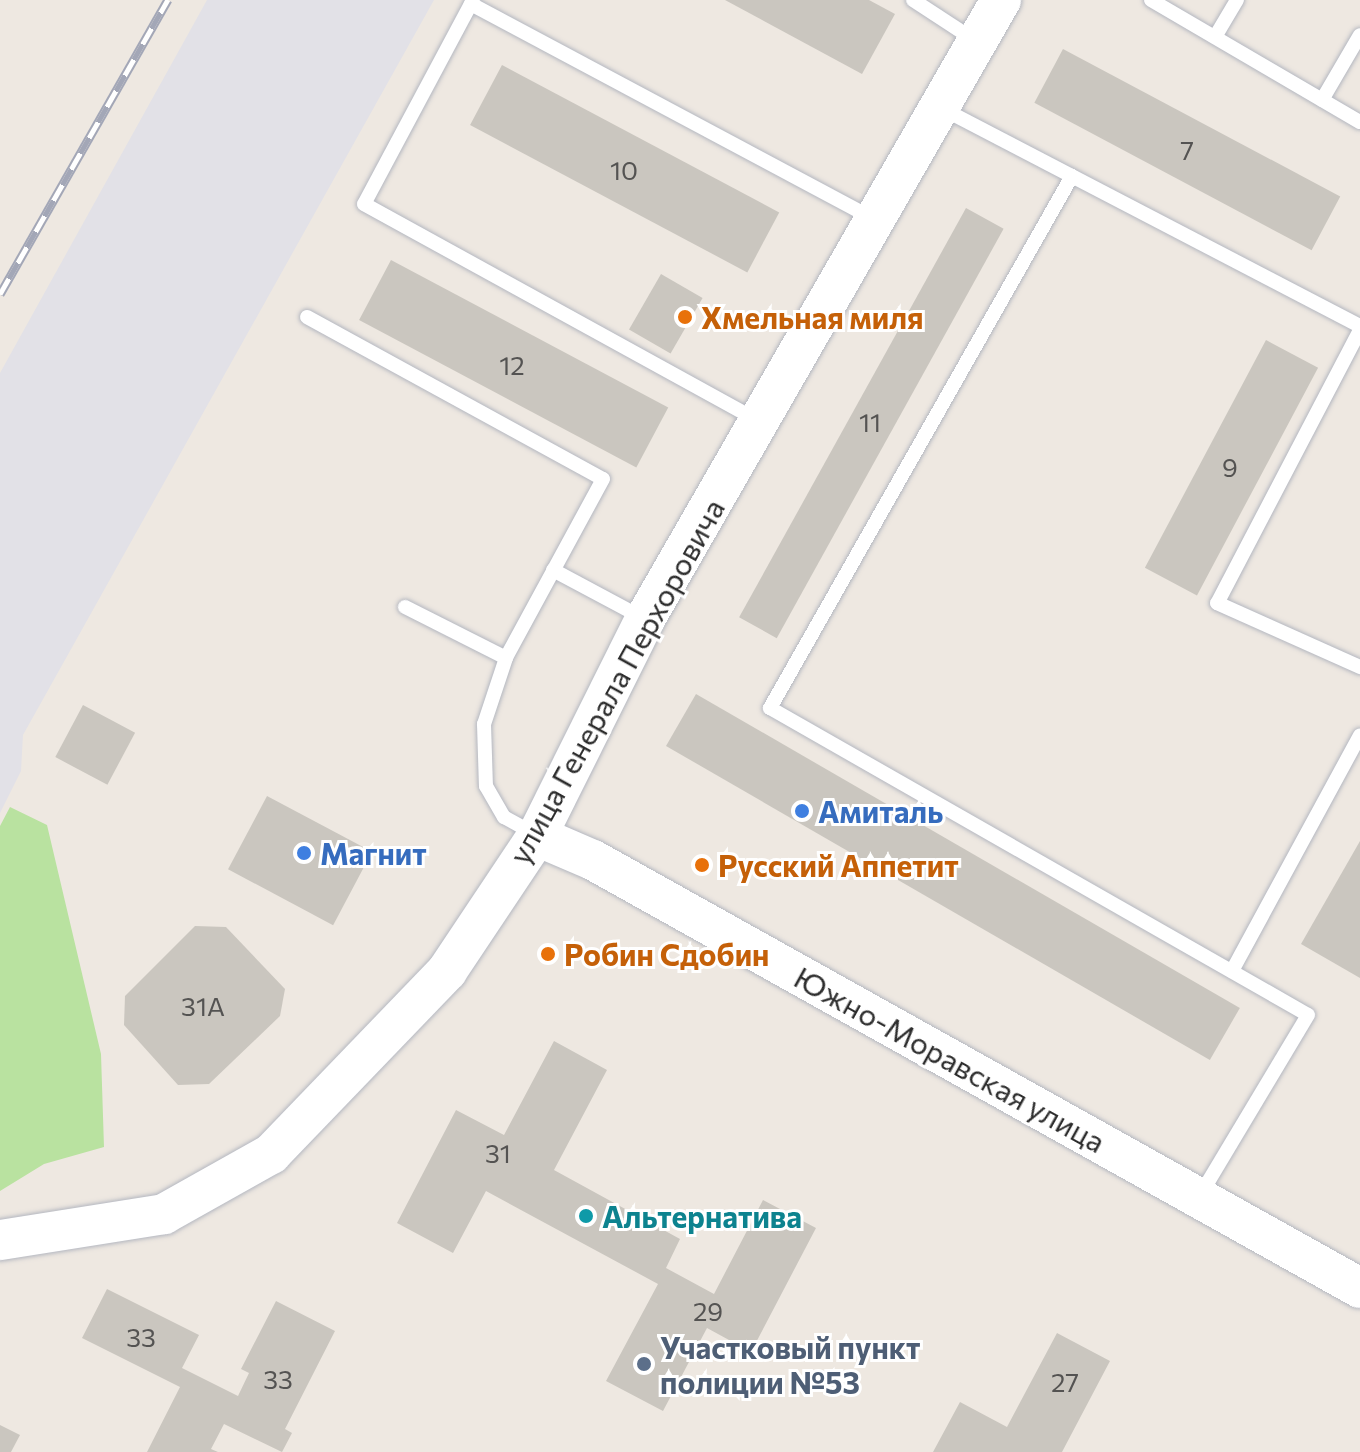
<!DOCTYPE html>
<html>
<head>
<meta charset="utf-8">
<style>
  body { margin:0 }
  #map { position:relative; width:1360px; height:1452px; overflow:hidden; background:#eee8e1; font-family:Commissioner,sans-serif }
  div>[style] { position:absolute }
  .industrial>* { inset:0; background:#e2e1e7 }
  .green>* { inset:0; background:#b9e2a0 }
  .building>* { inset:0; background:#cac6bf; transform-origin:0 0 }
  .roads { filter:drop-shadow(0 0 2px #b4b7c0) drop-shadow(0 0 2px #b4b7c0) }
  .lane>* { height:14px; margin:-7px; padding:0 7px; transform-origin:7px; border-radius:7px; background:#fff }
  .secondary>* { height:40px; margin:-20px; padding:0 20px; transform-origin:20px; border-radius:20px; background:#fff }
  .rail>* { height:9px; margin-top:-4.5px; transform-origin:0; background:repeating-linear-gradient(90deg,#fff 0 18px,#a3a7b7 0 36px); box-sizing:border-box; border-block:2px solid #a3a7b7 }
  .dots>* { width:22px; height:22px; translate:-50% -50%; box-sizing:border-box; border:4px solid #fff; border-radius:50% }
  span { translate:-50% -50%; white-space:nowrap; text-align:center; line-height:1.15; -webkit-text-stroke:6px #fff; paint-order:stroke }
  .number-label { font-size:26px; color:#545352 }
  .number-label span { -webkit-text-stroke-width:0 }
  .food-label { font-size:30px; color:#c56008; font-weight:700 }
  .left { translate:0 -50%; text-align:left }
  .street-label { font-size:30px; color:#2d2d2d }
  .shop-label { font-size:30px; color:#366cbe; font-weight:700 }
  .culture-label { font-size:30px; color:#0d838f; font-weight:700 }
  .service-label { font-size:30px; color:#4e5e75; font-weight:700 }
</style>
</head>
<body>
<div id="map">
  <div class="industrial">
    <i style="clip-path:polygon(207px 0,434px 0,23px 735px,21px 771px,0 813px,0 373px)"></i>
  </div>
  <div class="green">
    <i style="clip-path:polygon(10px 807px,47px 825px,101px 1054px,104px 1147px,44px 1164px,0 1191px,0 826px)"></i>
  </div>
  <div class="building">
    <i style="clip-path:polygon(725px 0,869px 0,895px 14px,862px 74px)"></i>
    <i style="left:1063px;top:49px;width:314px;height:61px;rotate:28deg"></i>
    <i style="left:502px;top:65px;width:314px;height:68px;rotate:28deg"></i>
    <i style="left:966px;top:208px;width:43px;height:468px;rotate:29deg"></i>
    <i style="left:391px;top:260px;width:314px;height:68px;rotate:28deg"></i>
    <i style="left:661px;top:274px;width:48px;height:64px;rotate:30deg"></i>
    <i style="left:1266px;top:340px;width:59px;height:258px;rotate:28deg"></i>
    <i style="left:696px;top:694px;width:628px;height:60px;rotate:30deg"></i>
    <i style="left:83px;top:705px;width:59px;height:59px;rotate:28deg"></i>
    <i style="left:267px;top:796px;width:119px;height:83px;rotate:28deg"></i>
    <i style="clip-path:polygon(1360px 841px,1360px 978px,1301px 944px)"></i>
    <i style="clip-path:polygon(195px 926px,226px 927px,285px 989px,280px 1016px,209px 1084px,178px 1085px,124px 1025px,125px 996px)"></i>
    <i style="clip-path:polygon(554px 1041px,607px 1070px,554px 1170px,680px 1239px,666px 1268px,714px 1294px,763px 1200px,816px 1228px,751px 1352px,707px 1328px,663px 1411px,606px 1381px,658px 1284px,486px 1191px,453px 1253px,397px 1223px,456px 1110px,504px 1135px)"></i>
    <i style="clip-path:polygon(107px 1289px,199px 1335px,182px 1368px,238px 1396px,249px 1373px,241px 1369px,276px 1301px,335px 1331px,285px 1429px,292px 1433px,282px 1452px,224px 1424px,211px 1449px,218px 1452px,147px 1452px,180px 1387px,82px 1338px)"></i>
    <i style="clip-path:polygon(1057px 1333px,1110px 1361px,1062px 1452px,933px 1452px,960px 1402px,1007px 1427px)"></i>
    <i style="clip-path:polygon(0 1425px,20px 1435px,11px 1452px,0 1452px)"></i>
  </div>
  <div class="roads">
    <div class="lane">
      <i style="left:473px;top:0;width:231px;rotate:118.1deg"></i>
      <i style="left:364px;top:204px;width:450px;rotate:28.8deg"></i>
      <i style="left:913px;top:0;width:75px;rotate:33.1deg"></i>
      <i style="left:1151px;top:0;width:242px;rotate:30.3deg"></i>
      <i style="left:471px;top:4px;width:457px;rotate:28.1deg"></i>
      <i style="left:1215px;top:37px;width:43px;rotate:-59.3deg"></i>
      <i style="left:1322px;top:100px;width:75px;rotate:-59.7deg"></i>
      <i style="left:943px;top:109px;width:470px;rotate:27.5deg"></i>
      <i style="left:1072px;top:176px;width:612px;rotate:119.58deg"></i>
      <i style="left:770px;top:708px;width:619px;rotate:29.71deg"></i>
      <i style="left:1308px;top:1015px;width:212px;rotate:120.9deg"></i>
      <i style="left:307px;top:317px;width:337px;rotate:28.7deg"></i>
      <i style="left:603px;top:479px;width:204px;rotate:118.5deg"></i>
      <i style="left:506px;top:658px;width:70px;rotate:108.4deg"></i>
      <i style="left:484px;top:724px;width:62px;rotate:88.2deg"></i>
      <i style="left:486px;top:786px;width:36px;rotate:60deg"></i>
      <i style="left:504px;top:817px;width:38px;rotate:29deg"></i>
      <i style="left:1360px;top:330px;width:308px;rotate:117.6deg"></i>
      <i style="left:1217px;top:603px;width:157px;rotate:24.1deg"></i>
      <i style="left:553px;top:570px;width:100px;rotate:28.1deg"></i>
      <i style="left:405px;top:607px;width:113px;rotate:26.8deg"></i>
      <i style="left:1232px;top:971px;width:268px;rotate:-61.5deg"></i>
    </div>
    <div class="secondary">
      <i style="left:537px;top:836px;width:61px;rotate:23.2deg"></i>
      <i style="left:593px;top:860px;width:878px;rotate:29.16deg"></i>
      <i style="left:0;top:1240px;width:166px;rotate:-9deg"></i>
      <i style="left:164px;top:1214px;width:123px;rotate:-29.3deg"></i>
      <i style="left:271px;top:1154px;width:254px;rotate:-46.1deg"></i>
      <i style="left:447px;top:971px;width:162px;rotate:-56.3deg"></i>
      <i style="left:537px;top:836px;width:242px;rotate:-63.5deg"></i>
      <i style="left:645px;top:619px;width:714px;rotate:-60.1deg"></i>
    </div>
  </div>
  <div class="rail">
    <i style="left:0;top:294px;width:339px;rotate:-60.3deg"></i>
  </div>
  <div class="dots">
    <i style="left:685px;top:317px;background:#e8710a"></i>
    <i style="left:802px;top:811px;background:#3f7fe0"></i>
    <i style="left:304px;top:853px;background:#3f7fe0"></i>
    <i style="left:702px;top:865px;background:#e8710a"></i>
    <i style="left:548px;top:954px;background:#e8710a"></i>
    <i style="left:586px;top:1216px;background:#0f9aa8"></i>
    <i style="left:644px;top:1364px;background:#5c6f8a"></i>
  </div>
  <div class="number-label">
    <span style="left:1187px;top:150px">7</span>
    <span style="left:624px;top:170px">10</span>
    <span style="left:512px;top:365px">12</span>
    <span style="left:870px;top:422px">11</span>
    <span style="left:1230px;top:467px">9</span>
    <span style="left:203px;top:1006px">31А</span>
    <span style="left:498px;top:1153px">31</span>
    <span style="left:708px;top:1311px">29</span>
    <span style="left:141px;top:1337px">33</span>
    <span style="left:278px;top:1379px">33</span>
    <span style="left:1065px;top:1382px">27</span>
  </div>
  <div class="food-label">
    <span class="left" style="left:701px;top:317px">Хмельная миля</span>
    <span class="left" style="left:718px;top:865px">Русский Аппетит</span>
    <span class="left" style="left:564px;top:954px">Робин Сдобин</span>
  </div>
  <div class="street-label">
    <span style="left:616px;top:681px;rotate:-61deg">улица Генерала Перхоровича</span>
    <span style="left:950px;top:1059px;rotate:29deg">Южно-Моравская улица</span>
  </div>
  <div class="shop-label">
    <span class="left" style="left:818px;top:811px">Амиталь</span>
    <span class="left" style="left:320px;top:853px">Магнит</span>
  </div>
  <div class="culture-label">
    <span class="left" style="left:602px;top:1216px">Альтернатива</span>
  </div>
  <div class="service-label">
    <span class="left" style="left:660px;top:1364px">Участковый пункт<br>полиции №53</span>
  </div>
</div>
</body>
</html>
